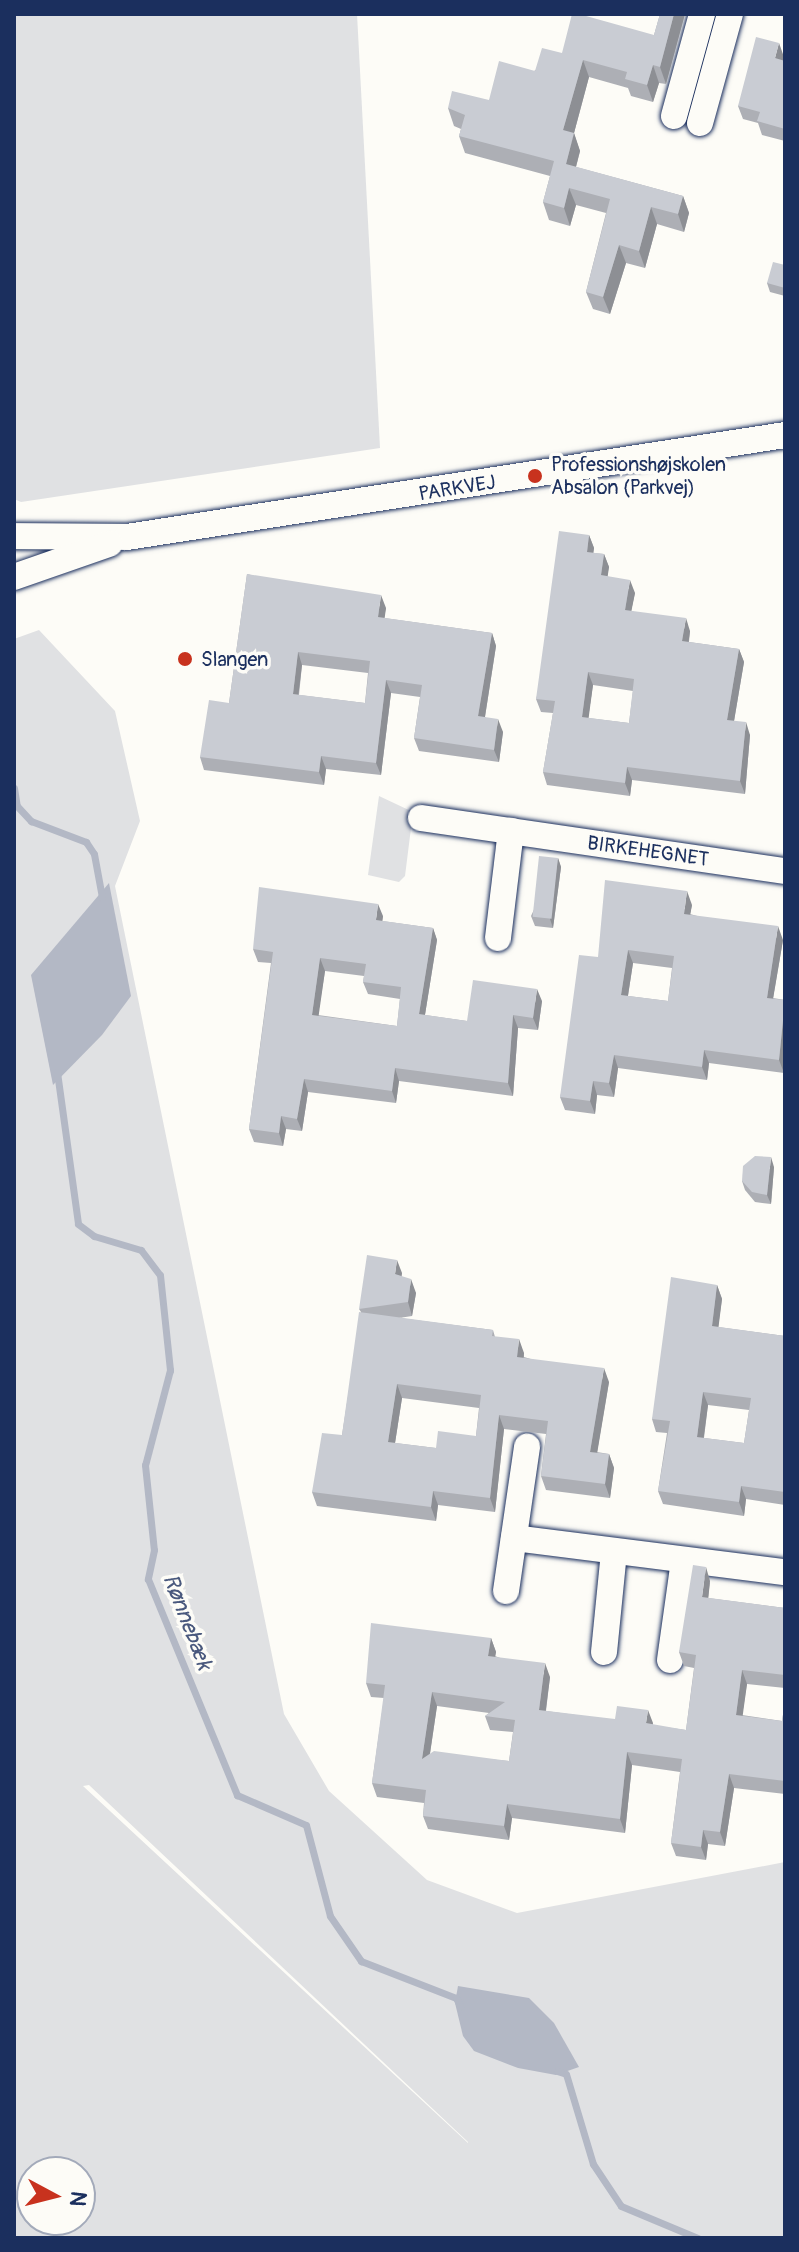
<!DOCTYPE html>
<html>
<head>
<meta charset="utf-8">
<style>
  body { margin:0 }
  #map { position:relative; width:799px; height:2252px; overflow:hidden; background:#fdfcf7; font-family:Pangolin,sans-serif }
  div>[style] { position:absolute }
  .green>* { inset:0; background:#e0e1e3 }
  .water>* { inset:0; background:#b3b8c5 }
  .stream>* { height:7px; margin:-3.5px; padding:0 3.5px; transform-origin:3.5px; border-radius:3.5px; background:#b3b8c5 }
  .roads { filter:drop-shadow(0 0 2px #1b2f5e) drop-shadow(0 0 2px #1b2f5e) }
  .minor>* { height:26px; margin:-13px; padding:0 13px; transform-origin:13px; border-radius:13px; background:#fdfcf7 }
  .wall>* { inset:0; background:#adafb5 }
  .shaded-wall>* { inset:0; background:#8d8f94 }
  .building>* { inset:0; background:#c9ccd3; transform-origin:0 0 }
  .dots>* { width:22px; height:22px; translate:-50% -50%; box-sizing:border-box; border:4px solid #fdfcf7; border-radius:50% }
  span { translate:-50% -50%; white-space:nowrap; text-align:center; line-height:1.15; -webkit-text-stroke:7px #fdfcf7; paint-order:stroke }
  .poi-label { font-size:20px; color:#1b2f5e }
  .left { translate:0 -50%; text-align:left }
  .street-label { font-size:20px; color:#1b2f5e }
  .water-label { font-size:22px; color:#49587d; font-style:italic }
  .frame { position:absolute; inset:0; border:16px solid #1b2f5e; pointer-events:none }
  .north { position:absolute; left:16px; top:2156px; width:80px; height:80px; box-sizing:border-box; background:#fdfcf7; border:2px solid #a3aaba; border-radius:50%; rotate:97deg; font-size:22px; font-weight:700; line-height:32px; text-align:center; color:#1b2f5e }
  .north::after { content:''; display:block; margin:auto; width:28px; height:36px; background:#c8321e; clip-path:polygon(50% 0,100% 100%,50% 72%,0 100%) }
</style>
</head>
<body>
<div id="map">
  <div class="green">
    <i style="clip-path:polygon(14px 14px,357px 14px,380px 448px,21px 502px,14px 499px)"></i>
    <i style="clip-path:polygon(evenodd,39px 630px,115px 711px,140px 821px,115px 886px,284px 1714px,329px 1791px,427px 1880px,517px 1913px,785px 1862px,785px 2238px,14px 2238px,14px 639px,39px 630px,89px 1785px,468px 2142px,468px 2143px,83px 1786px,89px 1785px,39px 630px,32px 2172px,80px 2172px,80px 2220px,32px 2220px,32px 2172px)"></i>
    <i style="clip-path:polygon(379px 796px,413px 812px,405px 876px,399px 882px,368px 875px)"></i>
  </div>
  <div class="water">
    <i style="clip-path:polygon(109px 883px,131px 996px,102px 1035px,53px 1085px,31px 975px)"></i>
    <i style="clip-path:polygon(458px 1986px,529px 1998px,554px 2023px,579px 2067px,556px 2075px,518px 2068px,474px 2051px,463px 2036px,455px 2003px)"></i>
  </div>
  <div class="stream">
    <i style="left:14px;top:788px;width:18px;rotate:81deg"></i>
    <i style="left:17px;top:806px;width:21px;rotate:47deg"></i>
    <i style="left:31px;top:821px;width:59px;rotate:20.9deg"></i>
    <i style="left:86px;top:842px;width:14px;rotate:56deg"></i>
    <i style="left:94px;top:854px;width:44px;rotate:79.5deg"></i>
    <i style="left:57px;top:1072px;width:153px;rotate:82.1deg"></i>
    <i style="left:78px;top:1224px;width:20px;rotate:37deg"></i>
    <i style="left:94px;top:1236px;width:49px;rotate:16.6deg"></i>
    <i style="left:141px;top:1250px;width:31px;rotate:53deg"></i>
    <i style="left:160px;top:1275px;width:96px;rotate:84deg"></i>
    <i style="left:170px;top:1370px;width:98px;rotate:104.7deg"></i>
    <i style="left:145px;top:1465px;width:85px;rotate:84deg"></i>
    <i style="left:154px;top:1550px;width:30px;rotate:102deg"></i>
    <i style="left:148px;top:1579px;width:234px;rotate:67.6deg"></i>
    <i style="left:237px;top:1795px;width:75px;rotate:23.5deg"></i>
    <i style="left:306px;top:1825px;width:94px;rotate:75.2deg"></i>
    <i style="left:330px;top:1916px;width:55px;rotate:55.4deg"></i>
    <i style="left:361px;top:1961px;width:102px;rotate:21.3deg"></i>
    <i style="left:456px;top:1998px;width:9px;rotate:63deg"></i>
    <i style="left:557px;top:2071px;width:9px;rotate:18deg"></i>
    <i style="left:566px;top:2074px;width:94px;rotate:73.3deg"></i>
    <i style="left:593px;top:2164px;width:50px;rotate:56.3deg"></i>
    <i style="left:621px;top:2206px;width:83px;rotate:22.6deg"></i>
  </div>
  <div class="roads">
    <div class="minor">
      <i style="left:674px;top:116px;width:106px;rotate:-74.6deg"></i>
      <i style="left:700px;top:123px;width:113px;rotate:-74.6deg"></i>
      <i style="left:14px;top:536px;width:113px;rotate:0.5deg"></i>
      <i style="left:127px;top:537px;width:666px;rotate:-8.81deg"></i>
      <i style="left:14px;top:577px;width:101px;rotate:-19.2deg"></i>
      <i style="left:421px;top:818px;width:368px;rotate:8.3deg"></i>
      <i style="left:498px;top:938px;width:108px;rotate:-83.1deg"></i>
      <i style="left:514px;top:1538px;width:273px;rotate:7.2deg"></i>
      <i style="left:506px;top:1591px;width:146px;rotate:-81.7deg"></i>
      <i style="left:604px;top:1652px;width:101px;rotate:-84.3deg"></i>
      <i style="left:670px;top:1660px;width:101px;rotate:-82deg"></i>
    </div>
  </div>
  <div class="wall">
    <i style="clip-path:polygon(660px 14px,685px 14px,666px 84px,659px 83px,653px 102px,631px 96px,628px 88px,589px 77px,574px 133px,580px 151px,576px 167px,683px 196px,689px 213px,684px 232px,657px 224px,645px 268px,626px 263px,610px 314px,593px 309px,586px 292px,606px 213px,576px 205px,570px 226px,549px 220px,543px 202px,550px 176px,465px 153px,459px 136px,461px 129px,454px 126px,448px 108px,489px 100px,562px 53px,654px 35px)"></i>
    <i style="clip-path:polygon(784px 57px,783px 60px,785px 61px,785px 141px,762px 135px,758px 123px,743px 119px,738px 106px)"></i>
    <i style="clip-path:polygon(785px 265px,785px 296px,770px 292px,767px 283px)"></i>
    <i style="clip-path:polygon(evenodd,589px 535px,594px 548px,593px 553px,604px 554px,609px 567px,607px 576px,635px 593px,631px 611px,690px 631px,689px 642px,739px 649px,744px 662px,734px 721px,750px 735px,745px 794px,632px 780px,630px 796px,547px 785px,543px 772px,553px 713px,541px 712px,536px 699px,589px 535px,593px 685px,633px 691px,629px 723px,588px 718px,593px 685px)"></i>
    <i style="clip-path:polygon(evenodd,247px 574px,386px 608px,384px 618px,492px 633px,496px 646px,485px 717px,503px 732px,499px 762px,419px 751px,414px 738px,420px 697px,391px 693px,381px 775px,326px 769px,324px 785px,204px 770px,200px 757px,229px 703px,247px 574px,302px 665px,368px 673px,365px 703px,299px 695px,302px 665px)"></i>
    <i style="clip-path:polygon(558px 858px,561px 867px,553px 928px,535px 926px,531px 916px)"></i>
    <i style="clip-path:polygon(evenodd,692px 905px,690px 914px,783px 940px,773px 998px,785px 1000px,784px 1073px,709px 1063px,707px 1080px,618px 1068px,614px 1097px,597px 1095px,595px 1114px,565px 1110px,560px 1097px,598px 957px,692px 905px,633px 963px,672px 968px,668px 1001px,628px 996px,633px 963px)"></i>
    <i style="clip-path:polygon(evenodd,383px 916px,382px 921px,433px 928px,437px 940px,425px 1015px,467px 1021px,542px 1001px,538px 1030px,518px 1028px,513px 1096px,399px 1081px,396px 1103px,308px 1092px,302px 1131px,286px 1129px,283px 1146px,254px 1142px,249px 1129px,271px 963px,258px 962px,253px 949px,383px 916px,325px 971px,364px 976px,363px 982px,368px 994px,400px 999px,397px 1026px,318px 1015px,325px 971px)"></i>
    <i style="clip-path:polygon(774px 1167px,771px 1204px,755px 1202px,745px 1190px,742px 1181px)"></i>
    <i style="clip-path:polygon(evenodd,402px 1273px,401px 1276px,416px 1293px,412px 1316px,399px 1318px,493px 1330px,495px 1337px,524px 1353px,524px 1357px,609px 1382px,597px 1452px,609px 1454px,614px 1468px,610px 1498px,546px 1490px,541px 1476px,546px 1434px,504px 1429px,495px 1512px,438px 1505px,436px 1521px,317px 1506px,312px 1492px,342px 1435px,361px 1312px,359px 1309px,402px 1273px,402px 1398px,479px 1408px,476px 1436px,436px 1448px,395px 1443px,402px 1398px)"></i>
    <i style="clip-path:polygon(evenodd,717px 1285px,722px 1299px,718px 1327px,785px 1336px,785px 1505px,746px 1499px,744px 1516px,663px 1504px,658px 1491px,667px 1433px,656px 1432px,652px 1419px,717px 1285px,708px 1405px,749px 1410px,744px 1443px,704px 1438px,708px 1405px)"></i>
    <i style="clip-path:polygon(evenodd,710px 1581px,708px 1598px,785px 1608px,785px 1688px,747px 1684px,742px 1715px,782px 1721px,785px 1702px,785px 1794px,734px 1788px,725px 1846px,708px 1844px,706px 1860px,676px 1856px,671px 1843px,680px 1772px,632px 1765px,625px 1833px,512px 1818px,509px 1840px,428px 1829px,423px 1816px,424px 1803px,377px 1797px,372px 1783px,384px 1698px,371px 1697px,366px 1683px,491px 1638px,496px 1652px,495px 1656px,550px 1677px,546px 1711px,686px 1730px,694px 1668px,684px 1666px,679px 1652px,710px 1581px,437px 1706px,489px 1713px,485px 1716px,490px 1730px,513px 1732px,509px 1761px,430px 1754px,437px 1706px)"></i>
  </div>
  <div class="shaded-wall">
    <i style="clip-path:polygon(674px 14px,685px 14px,666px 84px,660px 67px)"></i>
    <i style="clip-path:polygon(779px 43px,784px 57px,780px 71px,775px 58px)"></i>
    <i style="clip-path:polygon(583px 60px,589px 77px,570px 148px,563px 130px)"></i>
    <i style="clip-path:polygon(653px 65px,659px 83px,653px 102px,647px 85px)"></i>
    <i style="clip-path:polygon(574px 133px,580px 151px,572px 182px,566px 164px)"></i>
    <i style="clip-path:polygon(569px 188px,576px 205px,570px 226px,564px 208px)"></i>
    <i style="clip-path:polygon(683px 196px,689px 213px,684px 232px,678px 214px)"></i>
    <i style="clip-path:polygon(651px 207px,657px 224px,645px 268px,639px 251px)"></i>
    <i style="clip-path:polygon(619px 245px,626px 263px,610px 314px,603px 297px)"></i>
    <i style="clip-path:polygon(589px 535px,594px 548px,592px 565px,587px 552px)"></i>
    <i style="clip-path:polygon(604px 554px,609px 567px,606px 588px,601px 575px)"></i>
    <i style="clip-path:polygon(630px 580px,635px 593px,629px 623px,625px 610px)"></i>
    <i style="clip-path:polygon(381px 595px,386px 608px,383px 630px,378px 617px)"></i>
    <i style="clip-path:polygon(686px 618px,690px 631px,687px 654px,682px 641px)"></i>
    <i style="clip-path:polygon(492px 633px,496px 646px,483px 729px,478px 716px)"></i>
    <i style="clip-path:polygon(739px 649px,744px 662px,732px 733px,727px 720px)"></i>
    <i style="clip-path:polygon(298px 652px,302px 665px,297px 706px,293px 694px)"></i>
    <i style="clip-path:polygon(588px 672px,593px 685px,587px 730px,582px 717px)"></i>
    <i style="clip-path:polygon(386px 680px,391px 693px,381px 775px,376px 763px)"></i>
    <i style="clip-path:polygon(498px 719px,503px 732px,499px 762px,494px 750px)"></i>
    <i style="clip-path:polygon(746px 722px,750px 735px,745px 794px,740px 781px)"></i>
    <i style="clip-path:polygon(321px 756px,326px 769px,324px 785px,319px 772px)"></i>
    <i style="clip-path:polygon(627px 767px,632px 780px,630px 796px,625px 783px)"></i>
    <i style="clip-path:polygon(558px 858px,561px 867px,553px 928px,550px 919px)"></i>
    <i style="clip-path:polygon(687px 891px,692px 905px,688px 927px,684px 914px)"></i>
    <i style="clip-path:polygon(378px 904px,383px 916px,381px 932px,376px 920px)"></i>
    <i style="clip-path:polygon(778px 926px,783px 940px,771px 1011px,767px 998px)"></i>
    <i style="clip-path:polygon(433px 928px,437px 940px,423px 1027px,419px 1014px)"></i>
    <i style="clip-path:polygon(628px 950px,633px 963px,626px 1008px,621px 995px)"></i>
    <i style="clip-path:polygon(320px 958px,325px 971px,317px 1027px,312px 1015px)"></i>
    <i style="clip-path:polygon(537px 989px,542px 1001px,538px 1030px,533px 1018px)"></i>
    <i style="clip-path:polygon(785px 1002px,785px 1066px,784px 1073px,779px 1060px)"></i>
    <i style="clip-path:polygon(513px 1015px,518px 1028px,513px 1096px,508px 1083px)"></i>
    <i style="clip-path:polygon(704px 1050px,709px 1063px,707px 1080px,702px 1067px)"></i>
    <i style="clip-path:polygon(614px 1055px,618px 1068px,614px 1097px,609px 1083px)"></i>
    <i style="clip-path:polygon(395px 1068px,399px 1081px,396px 1103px,392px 1091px)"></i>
    <i style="clip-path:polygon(304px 1079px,308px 1092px,302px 1131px,297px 1119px)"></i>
    <i style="clip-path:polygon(593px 1081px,597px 1095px,595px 1114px,590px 1101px)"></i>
    <i style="clip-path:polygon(281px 1116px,286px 1129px,283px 1146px,279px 1133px)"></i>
    <i style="clip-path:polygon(771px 1157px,774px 1167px,771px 1204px,767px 1195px)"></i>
    <i style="clip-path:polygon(397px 1260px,402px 1273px,400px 1288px,395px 1274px)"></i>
    <i style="clip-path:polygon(411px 1279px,416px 1293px,412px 1316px,408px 1302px)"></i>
    <i style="clip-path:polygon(717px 1285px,722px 1299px,717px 1339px,712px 1326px)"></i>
    <i style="clip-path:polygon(519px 1339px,524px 1353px,522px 1371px,517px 1357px)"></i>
    <i style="clip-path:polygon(604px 1368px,609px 1382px,595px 1466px,590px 1452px)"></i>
    <i style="clip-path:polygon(397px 1384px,402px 1398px,393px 1456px,388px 1442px)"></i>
    <i style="clip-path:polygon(703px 1392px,708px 1405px,702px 1450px,697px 1437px)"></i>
    <i style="clip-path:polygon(499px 1415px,504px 1429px,495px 1512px,490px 1498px)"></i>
    <i style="clip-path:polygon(609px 1454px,614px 1468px,610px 1498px,605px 1484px)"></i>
    <i style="clip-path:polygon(741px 1486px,746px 1499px,744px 1516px,739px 1502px)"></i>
    <i style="clip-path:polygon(433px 1491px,438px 1505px,436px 1521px,431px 1507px)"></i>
    <i style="clip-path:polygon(706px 1567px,710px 1581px,707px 1611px,702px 1597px)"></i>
    <i style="clip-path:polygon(491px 1638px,496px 1652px,493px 1669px,488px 1656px)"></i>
    <i style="clip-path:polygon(545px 1663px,550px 1677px,544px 1724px,539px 1710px)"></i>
    <i style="clip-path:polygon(742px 1670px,747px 1684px,741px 1728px,736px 1715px)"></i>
    <i style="clip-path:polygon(432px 1692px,437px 1706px,427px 1773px,422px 1759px)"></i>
    <i style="clip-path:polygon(648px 1710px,653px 1723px,651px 1737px,646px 1723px)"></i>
    <i style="clip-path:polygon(627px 1752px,632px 1765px,625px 1833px,620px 1819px)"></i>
    <i style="clip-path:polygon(729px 1774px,734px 1788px,725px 1846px,720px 1832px)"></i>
    <i style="clip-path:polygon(507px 1804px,512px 1818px,509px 1840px,504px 1826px)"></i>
    <i style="clip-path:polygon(703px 1830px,708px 1844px,706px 1860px,701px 1847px)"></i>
  </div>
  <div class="building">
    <i style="clip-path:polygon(572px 14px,579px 14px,654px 35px,660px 14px,674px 14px,660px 67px,653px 65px,647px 85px,625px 79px,627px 72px,583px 60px,563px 130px,574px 133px,566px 164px,683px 196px,678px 214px,651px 207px,639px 251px,619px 245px,603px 297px,586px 292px,610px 199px,569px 188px,564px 208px,543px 202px,554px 161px,459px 136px,465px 115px,448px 108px,452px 91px,489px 100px,499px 61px,535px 71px,542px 48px,562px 53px)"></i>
    <i style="clip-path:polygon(756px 37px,779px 43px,775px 58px,785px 61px,785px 129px,757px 121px,760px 112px,738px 106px)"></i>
    <i style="clip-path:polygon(773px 262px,785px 265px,785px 288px,767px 283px)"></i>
    <i style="clip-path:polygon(evenodd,559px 531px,589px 535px,587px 552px,604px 554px,601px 575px,630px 580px,625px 610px,686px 618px,682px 641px,739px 649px,727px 720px,746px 722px,740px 781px,627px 767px,625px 783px,543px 772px,555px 701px,536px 699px,559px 531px,588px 672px,634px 679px,629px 723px,582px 717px,588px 672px)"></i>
    <i style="clip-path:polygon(evenodd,247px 574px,381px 595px,378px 617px,492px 633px,478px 716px,498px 719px,494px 750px,414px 738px,422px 685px,386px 680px,376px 763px,321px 756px,319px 772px,200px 757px,209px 700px,229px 703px,247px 574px,298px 652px,370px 661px,365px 703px,293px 694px,298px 652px)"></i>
    <i style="left:539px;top:856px;width:19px;height:61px;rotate:6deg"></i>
    <i style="clip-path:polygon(evenodd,605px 880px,687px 891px,684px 914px,778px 926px,767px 998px,785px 1000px,779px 1060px,704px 1050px,702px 1067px,614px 1055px,609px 1083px,593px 1081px,590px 1101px,560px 1097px,579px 955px,598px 957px,605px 880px,628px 950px,674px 956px,668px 1001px,621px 995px,628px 950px)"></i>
    <i style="clip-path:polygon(evenodd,259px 887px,378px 904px,376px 920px,433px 928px,419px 1014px,467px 1021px,473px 980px,537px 989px,533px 1018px,513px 1015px,508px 1083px,395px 1068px,392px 1091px,304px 1079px,297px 1119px,281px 1116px,279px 1133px,249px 1129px,273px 952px,253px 949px,259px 887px,320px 958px,366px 964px,363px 982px,401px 987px,397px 1026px,312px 1015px,320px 958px)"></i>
    <i style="clip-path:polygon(755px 1156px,771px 1157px,767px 1195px,752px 1192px,742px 1181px,743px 1166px)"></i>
    <i style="clip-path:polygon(367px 1255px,397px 1260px,395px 1274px,411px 1279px,408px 1302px,359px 1309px)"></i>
    <i style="clip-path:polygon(evenodd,671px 1277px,717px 1285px,712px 1326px,785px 1336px,785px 1492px,741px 1486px,739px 1502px,658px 1491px,670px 1421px,652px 1419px,671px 1277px,703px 1392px,751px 1398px,744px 1443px,697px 1437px,703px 1392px)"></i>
    <i style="clip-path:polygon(evenodd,359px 1312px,493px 1330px,492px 1336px,519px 1339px,517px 1357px,604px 1368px,590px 1452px,609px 1454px,605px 1484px,541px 1476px,548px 1421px,499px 1415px,490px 1498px,433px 1491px,431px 1507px,312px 1492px,322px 1433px,342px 1435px,359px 1312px,397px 1384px,481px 1395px,476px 1436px,438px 1431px,436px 1448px,388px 1442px,397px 1384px)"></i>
    <i style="clip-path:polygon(evenodd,693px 1565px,706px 1567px,702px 1597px,785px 1608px,785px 1675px,742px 1670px,736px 1715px,782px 1721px,785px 1702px,785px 1781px,729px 1774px,720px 1832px,703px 1830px,701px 1847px,671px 1843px,682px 1759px,627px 1752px,620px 1819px,507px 1804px,504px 1826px,423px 1816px,426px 1790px,372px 1783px,385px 1685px,366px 1683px,371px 1623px,491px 1638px,488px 1656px,545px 1663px,539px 1710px,615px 1719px,617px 1706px,648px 1710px,646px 1723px,686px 1730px,696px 1655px,679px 1652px,693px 1565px,432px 1692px,505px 1702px,485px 1716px,515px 1720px,509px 1761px,434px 1751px,422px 1759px,432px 1692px)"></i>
  </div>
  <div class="dots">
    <i style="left:535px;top:476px;background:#c8321e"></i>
    <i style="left:185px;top:659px;background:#c8321e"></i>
  </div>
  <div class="poi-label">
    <span class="left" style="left:551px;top:476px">Professionshøjskolen<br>Absalon (Parkvej)</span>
    <span class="left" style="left:201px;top:659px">Slangen</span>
  </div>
  <div class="street-label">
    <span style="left:457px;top:488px;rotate:-9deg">PARKVEJ</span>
    <span style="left:648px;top:851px;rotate:8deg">BIRKEHEGNET</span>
  </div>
  <div class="water-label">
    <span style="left:187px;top:1622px;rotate:69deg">Rønnebæk</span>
  </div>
  <div class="frame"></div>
  <div class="north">N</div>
</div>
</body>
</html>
